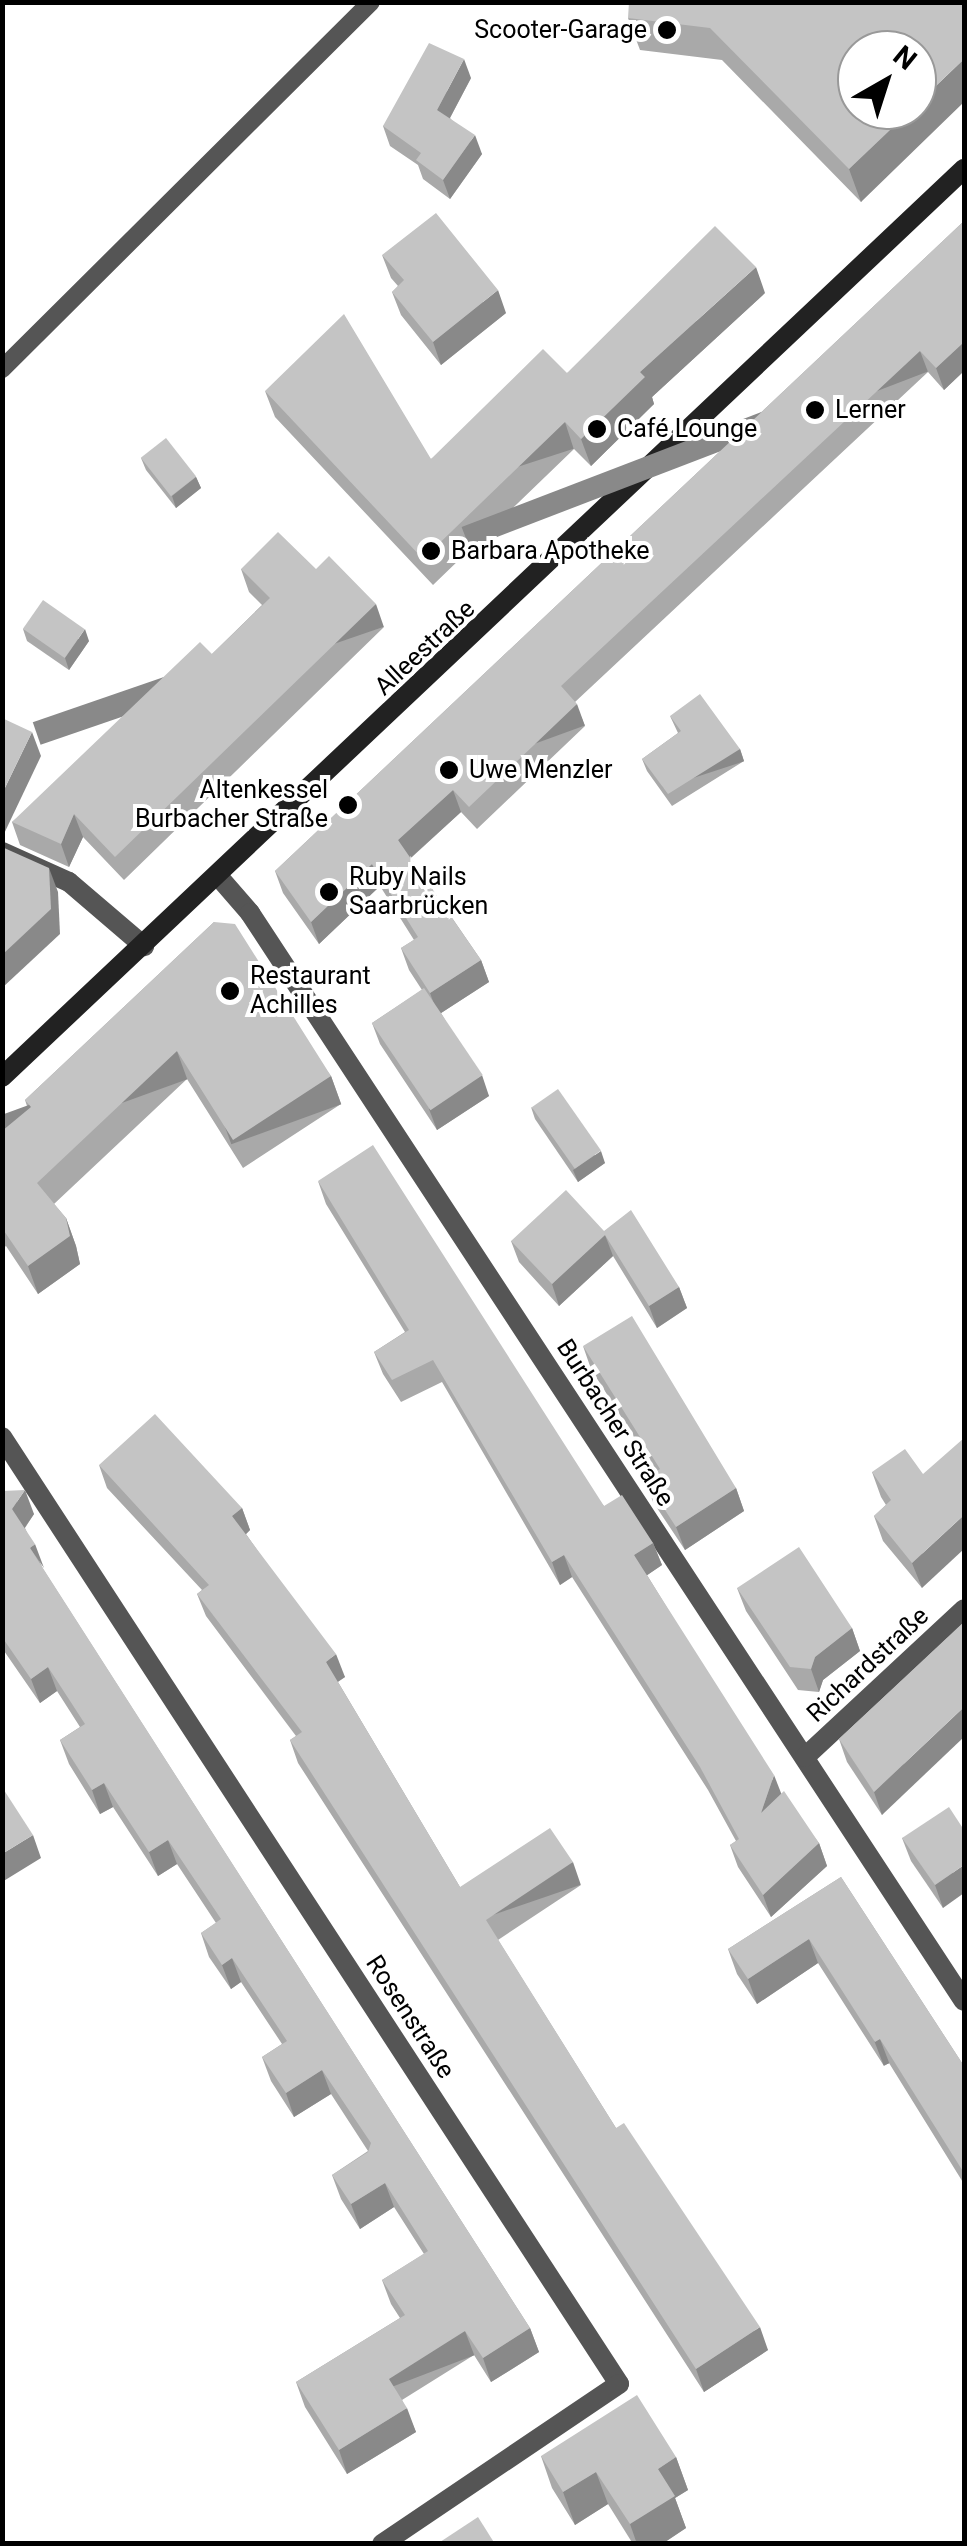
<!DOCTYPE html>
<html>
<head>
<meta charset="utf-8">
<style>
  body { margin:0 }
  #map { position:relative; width:967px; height:2546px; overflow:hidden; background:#fff; font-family:Roboto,sans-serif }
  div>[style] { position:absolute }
  .lane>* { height:18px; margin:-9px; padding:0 9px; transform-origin:9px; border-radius:9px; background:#555 }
  .street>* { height:20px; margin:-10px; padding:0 10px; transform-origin:10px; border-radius:10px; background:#555 }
  .secondary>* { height:20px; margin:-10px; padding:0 10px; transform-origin:10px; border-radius:10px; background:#222 }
  .wall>* { inset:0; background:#a9a9a9 }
  .shaded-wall>* { inset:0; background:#898989; transform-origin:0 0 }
  .building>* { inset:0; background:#c4c4c4; transform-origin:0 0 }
  .dots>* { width:28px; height:28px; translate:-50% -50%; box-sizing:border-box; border:5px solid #fff; border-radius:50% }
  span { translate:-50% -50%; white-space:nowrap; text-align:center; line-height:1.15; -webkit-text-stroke:8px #fff; paint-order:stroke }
  .poi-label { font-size:25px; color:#000 }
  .right { translate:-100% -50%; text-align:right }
  .left { translate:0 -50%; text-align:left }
  .street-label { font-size:25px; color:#000 }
  .frame { position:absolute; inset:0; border:5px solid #000; pointer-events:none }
  .north { position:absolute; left:837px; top:30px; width:100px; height:100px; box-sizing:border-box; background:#fff; border:2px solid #999; border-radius:50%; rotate:39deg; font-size:28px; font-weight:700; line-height:40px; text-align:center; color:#000 }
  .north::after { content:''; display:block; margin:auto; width:35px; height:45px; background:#000; clip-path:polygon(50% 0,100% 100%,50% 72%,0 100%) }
</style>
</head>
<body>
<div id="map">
  <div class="lane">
    <i style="left:2px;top:369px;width:520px;rotate:-44.84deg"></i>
  </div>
  <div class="street">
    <i style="left:2px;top:852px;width:73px;rotate:24.1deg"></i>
    <i style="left:69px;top:882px;width:99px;rotate:40.5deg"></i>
    <i style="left:218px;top:876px;width:49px;rotate:49.1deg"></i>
    <i style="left:250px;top:913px;width:1301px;rotate:56.73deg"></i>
    <i style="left:2px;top:1437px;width:1130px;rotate:56.91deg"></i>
    <i style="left:619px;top:2384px;width:286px;rotate:146deg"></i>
    <i style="left:805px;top:1757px;width:217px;rotate:-42.9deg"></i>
  </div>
  <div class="secondary">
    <i style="left:2px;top:1077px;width:1323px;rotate:-43.35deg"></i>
  </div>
  <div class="wall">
    <i style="clip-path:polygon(964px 2px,861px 202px,722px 60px,640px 50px,628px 18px)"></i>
    <i style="clip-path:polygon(471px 78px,450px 118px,482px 154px,450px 199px,423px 179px,418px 165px,390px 146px,383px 126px)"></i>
    <i style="clip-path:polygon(964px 221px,964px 371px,944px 390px,928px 372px,575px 702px,585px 726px,477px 829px,461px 812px,411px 858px,481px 960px,489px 982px,441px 1013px,489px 1096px,437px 1130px,380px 1044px,372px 1023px,422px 990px,409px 970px,401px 948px,414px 940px,380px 886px,319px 944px,283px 893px,275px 871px)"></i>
    <i style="clip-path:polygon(382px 255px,506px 313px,441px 365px,401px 315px,392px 292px,398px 286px,391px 278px)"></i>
    <i style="clip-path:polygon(765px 293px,652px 397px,654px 404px,591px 466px,574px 449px,433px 585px,275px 417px,265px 391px,431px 459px,567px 373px)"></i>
    <i style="clip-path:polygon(141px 458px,196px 477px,201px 488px,176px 508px,146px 470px)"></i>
    <i style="clip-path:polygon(241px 569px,316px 569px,384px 627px,124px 880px,83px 837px,69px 867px,20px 845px,12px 822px,212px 654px,262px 605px,249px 592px)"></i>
    <i style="clip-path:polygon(23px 629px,89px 641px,69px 670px,27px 641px)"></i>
    <i style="clip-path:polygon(670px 716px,740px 749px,744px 761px,672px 806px,647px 771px,642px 759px,678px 733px)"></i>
    <i style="clip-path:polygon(214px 922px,331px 1076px,341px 1104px,243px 1168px,187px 1079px,54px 1204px,66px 1218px,76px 1246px,80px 1264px,38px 1294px,6px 1246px,2px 1249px,2px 1131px,28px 1109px,25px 1100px)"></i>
    <i style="clip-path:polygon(531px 1107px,605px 1163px,578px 1182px,535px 1119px)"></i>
    <i style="clip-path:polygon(318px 1181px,604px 1506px,653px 1543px,662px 1565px,647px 1575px,781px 1794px,819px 1843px,827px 1866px,771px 1917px,738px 1867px,730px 1845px,736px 1841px,708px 1790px,572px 1577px,560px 1585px,442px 1382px,401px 1402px,383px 1374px,374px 1352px,405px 1332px,326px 1204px)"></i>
    <i style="clip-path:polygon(604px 1231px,679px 1287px,687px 1308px,657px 1328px,613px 1256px,559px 1306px,519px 1262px,511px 1241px)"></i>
    <i style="clip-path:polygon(583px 1346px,736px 1488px,744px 1511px,685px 1550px,653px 1502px,645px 1479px,656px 1472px,591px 1369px)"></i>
    <i style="clip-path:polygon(99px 1465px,242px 1508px,250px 1530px,246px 1534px,345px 1677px,338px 1682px,460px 1887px,581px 1885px,498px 1940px,616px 2128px,768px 2350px,704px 2392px,298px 1763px,290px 1740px,296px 1736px,206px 1616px,197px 1594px,202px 1590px,107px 1488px)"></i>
    <i style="clip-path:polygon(872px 1472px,923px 1474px,922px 1588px,883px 1541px,874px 1516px,886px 1505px,881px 1497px)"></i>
    <i style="clip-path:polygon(2px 1491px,34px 1514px,25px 1528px,43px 1569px,530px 2328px,539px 2352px,491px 2382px,474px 2355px,402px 2400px,416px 2432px,347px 2474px,305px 2407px,296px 2382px,400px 2318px,391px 2304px,382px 2280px,424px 2254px,394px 2207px,360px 2229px,341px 2199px,332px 2175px,368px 2151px,331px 2094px,294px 2117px,271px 2081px,262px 2057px,282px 2044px,241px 1982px,231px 1989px,209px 1957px,201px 1933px,216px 1923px,177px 1864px,158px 1876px,113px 1807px,100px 1814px,69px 1764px,60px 1740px,80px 1727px,57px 1691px,40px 1703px,2px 1648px)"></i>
    <i style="clip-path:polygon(737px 1588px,852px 1628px,860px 1651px,823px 1680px,819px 1692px,798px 1690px,746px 1611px)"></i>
    <i style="clip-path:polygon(964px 1622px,882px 1815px,847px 1762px,839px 1739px)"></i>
    <i style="clip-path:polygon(964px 1830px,943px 1908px,911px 1861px,902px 1838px)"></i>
    <i style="clip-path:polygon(841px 1877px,964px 2066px,964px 2184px,889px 2063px,884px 2066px,818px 1963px,757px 2004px,737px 1974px,728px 1949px)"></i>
    <i style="clip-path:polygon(541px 2456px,676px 2457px,688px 2490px,675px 2498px,686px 2528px,662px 2544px,633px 2544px,608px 2504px,575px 2525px,552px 2488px)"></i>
  </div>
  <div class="shaded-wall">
    <i style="clip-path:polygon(464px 59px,471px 78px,444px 129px,437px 110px)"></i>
    <i style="clip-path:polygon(964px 59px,964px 102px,861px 202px,849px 169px,911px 110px,917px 110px,917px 104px)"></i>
    <i style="clip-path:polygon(475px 135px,482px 154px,450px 199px,443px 180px)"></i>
    <i style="clip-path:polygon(756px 267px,765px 293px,652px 397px,654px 404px,591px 466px,581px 439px,640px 372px)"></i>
    <i style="clip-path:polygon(498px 290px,506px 313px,441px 365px,433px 342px)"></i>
    <i style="clip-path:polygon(964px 342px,964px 371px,944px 390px,936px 368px)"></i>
    <i style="left:920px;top:351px;width:22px;height:491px;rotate:69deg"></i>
    <i style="left:565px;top:422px;width:28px;height:197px;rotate:72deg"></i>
    <i style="clip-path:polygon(196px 477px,201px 488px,176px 508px,172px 496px)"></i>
    <i style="left:376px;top:604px;width:24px;height:363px;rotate:71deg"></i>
    <i style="clip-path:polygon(85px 629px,89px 641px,69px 670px,65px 658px)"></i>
    <i style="left:577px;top:704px;width:23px;height:149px;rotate:70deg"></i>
    <i style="clip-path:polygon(32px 732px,41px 756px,2px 838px,2px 794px)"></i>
    <i style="left:740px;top:749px;width:13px;height:85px;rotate:72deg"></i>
    <i style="clip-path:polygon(453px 790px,461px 812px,406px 862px,398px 840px)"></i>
    <i style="clip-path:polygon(74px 814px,83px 837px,69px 867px,61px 844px)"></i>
    <i style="clip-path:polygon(372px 864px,380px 886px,319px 944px,311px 922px)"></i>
    <i style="clip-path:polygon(49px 868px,58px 892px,60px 934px,2px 988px,2px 955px)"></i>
    <i style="clip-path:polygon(481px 960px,489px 982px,438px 1015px,430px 993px)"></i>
    <i style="left:177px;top:1051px;width:30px;height:192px;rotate:70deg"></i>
    <i style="clip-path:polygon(482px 1075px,489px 1096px,437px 1130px,429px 1109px)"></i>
    <i style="left:331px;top:1076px;width:30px;height:117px;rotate:70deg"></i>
    <i style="clip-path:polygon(601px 1151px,605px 1163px,578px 1182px,573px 1170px)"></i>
    <i style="clip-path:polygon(66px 1218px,76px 1246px,80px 1264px,38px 1294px,28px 1266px)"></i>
    <i style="clip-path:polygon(605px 1235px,613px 1256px,559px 1306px,552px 1284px)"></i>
    <i style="clip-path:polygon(679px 1287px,687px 1308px,657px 1328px,649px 1306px)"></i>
    <i style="clip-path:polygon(736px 1488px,744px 1511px,685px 1550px,676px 1527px)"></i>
    <i style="clip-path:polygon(25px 1490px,34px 1514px,21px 1533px,12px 1509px)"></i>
    <i style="clip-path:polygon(242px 1508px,250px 1530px,241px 1539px,232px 1516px)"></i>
    <i style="clip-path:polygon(964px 1515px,964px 1549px,922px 1588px,912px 1563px)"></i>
    <i style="clip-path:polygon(653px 1543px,662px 1565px,643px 1578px,634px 1555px)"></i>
    <i style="clip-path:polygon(35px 1544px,44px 1568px,30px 1548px)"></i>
    <i style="clip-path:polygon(564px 1555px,572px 1577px,560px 1585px,552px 1562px)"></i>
    <i style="clip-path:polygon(852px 1628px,860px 1651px,823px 1680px,819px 1692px,811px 1669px,815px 1657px)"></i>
    <i style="clip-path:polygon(336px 1654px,345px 1677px,334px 1684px,326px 1662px)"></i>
    <i style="clip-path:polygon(48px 1667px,57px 1691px,40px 1703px,31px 1679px)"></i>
    <i style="clip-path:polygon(964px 1707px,964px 1737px,882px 1815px,874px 1792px)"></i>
    <i style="clip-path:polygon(774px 1775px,783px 1798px,761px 1813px)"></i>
    <i style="clip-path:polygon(104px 1783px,113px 1807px,100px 1814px,92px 1790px)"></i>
    <i style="clip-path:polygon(33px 1835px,41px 1858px,2px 1882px,2px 1854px)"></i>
    <i style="clip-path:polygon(168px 1840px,177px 1864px,158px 1876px,149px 1852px)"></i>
    <i style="clip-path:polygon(819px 1843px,827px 1866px,771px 1917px,763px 1895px)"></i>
    <i style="left:573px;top:1862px;width:24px;height:105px;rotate:71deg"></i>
    <i style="clip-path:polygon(964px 1865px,964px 1893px,943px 1908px,935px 1885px)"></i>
    <i style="clip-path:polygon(809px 1939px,818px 1963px,757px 2004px,748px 1979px)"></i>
    <i style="clip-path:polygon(232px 1958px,241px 1982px,231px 1989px,222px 1965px)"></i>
    <i style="left:880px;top:2039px;width:26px;height:6px;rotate:69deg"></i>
    <i style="clip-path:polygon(322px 2070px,331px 2094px,294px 2117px,286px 2093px)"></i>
    <i style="clip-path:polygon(385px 2183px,394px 2207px,360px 2229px,351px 2204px)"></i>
    <i style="clip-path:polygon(760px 2327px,768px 2350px,704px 2392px,696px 2369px)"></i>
    <i style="clip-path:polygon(530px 2328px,539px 2352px,491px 2382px,483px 2358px)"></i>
    <i style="left:465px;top:2331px;width:26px;height:90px;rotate:69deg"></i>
    <i style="clip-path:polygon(407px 2408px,416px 2432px,347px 2474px,339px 2450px)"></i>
    <i style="clip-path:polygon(676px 2457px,688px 2490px,675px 2498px,686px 2528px,662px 2544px,637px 2544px,630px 2524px,658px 2469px)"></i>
    <i style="clip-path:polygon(596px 2472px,608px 2504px,575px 2525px,563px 2492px)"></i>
  </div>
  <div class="building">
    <i style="clip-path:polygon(629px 2px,964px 2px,964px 59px,917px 104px,917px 50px,857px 50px,857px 110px,911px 110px,849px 169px,710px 28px,628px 18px)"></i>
    <i style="clip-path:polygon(429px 43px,464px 59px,437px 110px,475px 135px,443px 180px,416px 160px,421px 153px,383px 126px)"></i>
    <i style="clip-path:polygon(436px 213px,498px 290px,433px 342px,392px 292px,404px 280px,382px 255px)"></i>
    <i style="clip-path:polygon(964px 221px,964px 342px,936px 368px,920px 351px,561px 686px,577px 704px,469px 807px,453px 790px,398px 840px,481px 960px,430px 993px,401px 948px,418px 937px,372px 864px,311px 922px,275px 871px)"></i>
    <i style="clip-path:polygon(715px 226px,756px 267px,640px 372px,645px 377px,581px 439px,565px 422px,423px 559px,265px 391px,344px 314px,431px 459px,543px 349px,567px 373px)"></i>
    <i style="left:166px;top:438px;width:49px;height:32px;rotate:52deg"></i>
    <i style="clip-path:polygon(278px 532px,316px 569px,329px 556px,376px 604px,115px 857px,74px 814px,61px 844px,12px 822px,200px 642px,212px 654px,270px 598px,241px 569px)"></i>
    <i style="left:43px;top:600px;width:51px;height:35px;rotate:35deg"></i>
    <i style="clip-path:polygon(700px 694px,740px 749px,668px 794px,642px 759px,681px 731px,670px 716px)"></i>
    <i style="clip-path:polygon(2px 718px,32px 732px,2px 794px)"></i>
    <i style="clip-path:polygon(2px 847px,49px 868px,51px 909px,2px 955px)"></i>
    <i style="clip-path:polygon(214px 922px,235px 924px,331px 1076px,233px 1140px,177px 1051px,37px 1183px,66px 1218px,70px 1236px,28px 1266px,2px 1228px,2px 1131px,31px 1107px,25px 1100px)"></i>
    <i style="left:424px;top:988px;width:105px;height:63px;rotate:56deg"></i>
    <i style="left:558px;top:1089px;width:75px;height:32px;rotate:55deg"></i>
    <i style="clip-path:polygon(373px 1145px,604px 1506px,622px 1495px,653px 1543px,634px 1555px,774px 1775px,761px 1813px,784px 1791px,819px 1843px,763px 1895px,730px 1845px,739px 1839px,700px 1767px,564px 1555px,552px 1562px,433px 1360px,392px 1380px,374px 1352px,409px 1330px,318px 1181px)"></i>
    <i style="clip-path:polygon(566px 1190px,604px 1231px,631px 1210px,679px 1287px,649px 1306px,605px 1235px,552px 1284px,511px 1241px)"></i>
    <i style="clip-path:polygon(632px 1316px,736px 1488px,676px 1527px,645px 1479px,660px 1469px,583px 1346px)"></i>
    <i style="clip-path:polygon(155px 1414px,242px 1508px,232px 1516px,336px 1654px,326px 1662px,460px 1887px,550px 1828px,573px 1862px,486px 1920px,616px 2128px,624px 2123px,760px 2327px,696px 2369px,290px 1740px,302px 1732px,197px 1594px,209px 1585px,99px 1465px)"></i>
    <i style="clip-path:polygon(964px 1438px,964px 1515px,912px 1563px,874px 1516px,891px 1500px,872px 1472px,905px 1449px,923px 1474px)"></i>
    <i style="clip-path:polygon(25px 1490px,12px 1509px,35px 1544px,30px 1548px,530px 2328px,483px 2358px,465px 2331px,389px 2379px,407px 2408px,339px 2450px,296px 2382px,405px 2315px,382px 2280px,428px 2251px,385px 2183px,351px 2204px,332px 2175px,368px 2152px,371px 2143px,322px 2070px,286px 2093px,262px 2057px,287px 2041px,232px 1958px,222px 1965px,201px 1933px,221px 1919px,168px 1840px,149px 1852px,104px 1783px,92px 1790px,60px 1740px,85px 1724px,48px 1667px,31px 1679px,2px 1637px,2px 1491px)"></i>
    <i style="clip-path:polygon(799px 1547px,852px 1628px,815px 1657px,811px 1669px,790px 1667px,737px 1588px)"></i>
    <i style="clip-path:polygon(964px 1622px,964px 1707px,874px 1792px,839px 1739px)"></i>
    <i style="clip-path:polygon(2px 1787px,33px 1835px,2px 1854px)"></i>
    <i style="clip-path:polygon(949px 1807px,964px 1830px,964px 1865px,935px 1885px,902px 1838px)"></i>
    <i style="clip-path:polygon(841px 1877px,964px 2066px,964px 2173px,880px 2039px,875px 2042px,809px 1939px,748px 1979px,728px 1949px)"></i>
    <i style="clip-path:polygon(637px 2395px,676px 2457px,658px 2469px,675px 2496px,630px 2524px,596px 2472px,563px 2492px,541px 2456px)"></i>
    <i style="clip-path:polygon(478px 2517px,495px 2544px,437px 2544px)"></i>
  </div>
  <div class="dots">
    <i style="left:667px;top:30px;background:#000"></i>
    <i style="left:815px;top:410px;background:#000"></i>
    <i style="left:597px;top:429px;background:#000"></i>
    <i style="left:431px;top:551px;background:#000"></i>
    <i style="left:449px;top:770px;background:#000"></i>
    <i style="left:348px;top:805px;background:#000"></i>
    <i style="left:329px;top:892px;background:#000"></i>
    <i style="left:230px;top:991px;background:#000"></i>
  </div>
  <div class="poi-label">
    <span class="right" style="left:647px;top:30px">Scooter-Garage</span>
    <span class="left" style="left:835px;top:410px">Lerner</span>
    <span class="left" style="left:617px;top:429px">Café Lounge</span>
    <span class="left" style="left:451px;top:551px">Barbara Apotheke</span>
    <span class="left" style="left:469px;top:770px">Uwe Menzler</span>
    <span class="right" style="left:328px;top:805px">Altenkessel<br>Burbacher Straße</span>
    <span class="left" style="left:349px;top:892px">Ruby Nails<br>Saarbrücken</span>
    <span class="left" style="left:250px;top:991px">Restaurant<br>Achilles</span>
  </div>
  <div class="street-label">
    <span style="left:425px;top:648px;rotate:-43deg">Alleestraße</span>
    <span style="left:615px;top:1423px;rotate:57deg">Burbacher Straße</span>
    <span style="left:868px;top:1665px;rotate:-43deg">Richardstraße</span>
    <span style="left:410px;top:2017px;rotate:57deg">Rosenstraße</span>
  </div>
  <div class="frame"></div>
  <div class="north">N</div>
</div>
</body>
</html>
